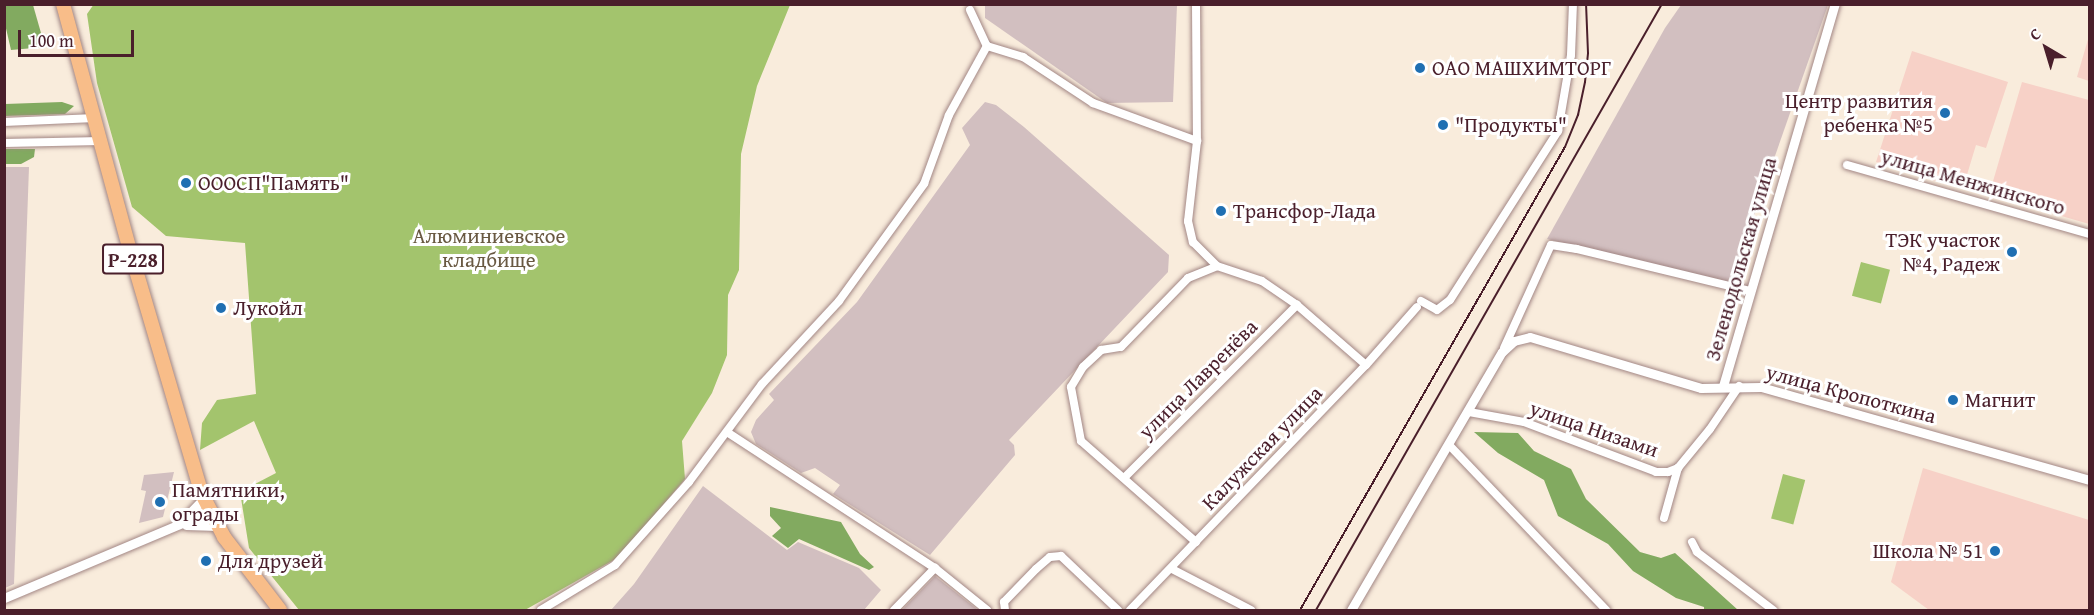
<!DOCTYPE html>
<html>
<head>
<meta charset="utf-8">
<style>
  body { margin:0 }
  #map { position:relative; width:2094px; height:615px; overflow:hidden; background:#f9ecdc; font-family:"Gentium Book Plus",serif }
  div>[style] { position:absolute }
  .built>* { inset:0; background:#f7d1c7 }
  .industrial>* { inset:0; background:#d2bfc0 }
  .green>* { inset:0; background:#a3c46d; transform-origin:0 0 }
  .forest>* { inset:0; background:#82aa60 }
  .roads { filter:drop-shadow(0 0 2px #a28684) drop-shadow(0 0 2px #a28684) }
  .minor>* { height:8px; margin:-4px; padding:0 4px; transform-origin:4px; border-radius:4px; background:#fff }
  .tertiary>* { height:9px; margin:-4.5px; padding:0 4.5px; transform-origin:4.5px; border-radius:4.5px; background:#fff }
  .trunk>* { height:14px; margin:-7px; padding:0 7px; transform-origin:7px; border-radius:7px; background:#f8bd89 }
  .rail>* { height:2px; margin:-1px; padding:0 1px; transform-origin:1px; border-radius:1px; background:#4a1f2b }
  .dots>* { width:16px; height:16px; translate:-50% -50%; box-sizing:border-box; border:3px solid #fff; border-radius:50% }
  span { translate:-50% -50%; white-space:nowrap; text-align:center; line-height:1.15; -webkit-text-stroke:6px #fff; paint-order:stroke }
  .shield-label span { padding:2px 4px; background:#fff; border:2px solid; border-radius:4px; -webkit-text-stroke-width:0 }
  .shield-label { font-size:20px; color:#4a1f2b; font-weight:700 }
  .poi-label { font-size:21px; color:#4a1f2b }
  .left { translate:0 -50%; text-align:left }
  .right { translate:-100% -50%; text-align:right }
  .street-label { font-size:21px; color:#4a1f2b }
  .park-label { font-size:21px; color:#695942 }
  .frame { position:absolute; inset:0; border:6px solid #4a1f2b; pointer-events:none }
  .north { position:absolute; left:2016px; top:18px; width:60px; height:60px; -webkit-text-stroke:4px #fff; paint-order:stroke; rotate:322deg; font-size:16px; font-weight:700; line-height:24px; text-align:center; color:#4a1f2b }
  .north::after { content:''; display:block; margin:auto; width:21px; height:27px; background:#4a1f2b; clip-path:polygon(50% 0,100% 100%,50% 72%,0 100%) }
  .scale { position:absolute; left:18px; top:30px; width:116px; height:27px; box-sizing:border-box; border:3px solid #4a1f2b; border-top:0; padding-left:8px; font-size:18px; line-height:21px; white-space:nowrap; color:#4a1f2b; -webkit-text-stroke:4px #fff; paint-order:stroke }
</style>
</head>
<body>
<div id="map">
  <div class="built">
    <i style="clip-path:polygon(2089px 36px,2090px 81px,2089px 81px,2077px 77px)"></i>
    <i style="clip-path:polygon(1912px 51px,2008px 82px,1986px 148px,1976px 145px,1966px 178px,1955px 175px,1951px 186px,1876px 162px)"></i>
    <i style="clip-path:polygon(2022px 82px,2089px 100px,2089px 224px,1989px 195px)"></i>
    <i style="clip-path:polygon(1923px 468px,2089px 520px,2089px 610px,1929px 610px,1891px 582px)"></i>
  </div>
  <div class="industrial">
    <i style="clip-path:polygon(985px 5px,1177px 5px,1173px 102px,1107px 103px,985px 18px)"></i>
    <i style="clip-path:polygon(1681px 5px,1828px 5px,1730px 284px,1547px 239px,1665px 28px)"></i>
    <i style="clip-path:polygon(985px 102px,996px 105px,1024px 127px,1169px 255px,1168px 272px,1009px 440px,1014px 445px,1015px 455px,930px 555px,833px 494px,840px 485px,815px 468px,801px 473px,756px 444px,751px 432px,756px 420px,774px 400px,769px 394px,857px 302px,970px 145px,962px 128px)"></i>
    <i style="clip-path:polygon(5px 167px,29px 167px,14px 584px,5px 588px)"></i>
    <i style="clip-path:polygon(174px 472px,163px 517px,139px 523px,146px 491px,141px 490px,144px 475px)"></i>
    <i style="clip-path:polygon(703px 486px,787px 550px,798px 542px,859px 568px,881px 590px,864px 610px,611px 610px,634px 584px)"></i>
    <i style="clip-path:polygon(935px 576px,978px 610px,902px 610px)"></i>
  </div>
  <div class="green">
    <i style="clip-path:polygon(94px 4px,790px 5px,757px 86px,741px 154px,739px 270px,728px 295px,727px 355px,712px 393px,682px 441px,685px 479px,619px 557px,525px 610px,299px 610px,249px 548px,240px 492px,276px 473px,254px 421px,200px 450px,202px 423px,217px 400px,256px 394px,245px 243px,166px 236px,132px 207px,97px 83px,87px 14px)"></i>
    <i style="left:1861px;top:262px;width:30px;height:35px;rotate:15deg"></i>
    <i style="left:1783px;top:474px;width:23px;height:46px;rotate:15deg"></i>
  </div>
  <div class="forest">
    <i style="clip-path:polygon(4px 5px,33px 5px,45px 47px,11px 50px,5px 24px)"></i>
    <i style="clip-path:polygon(62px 102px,74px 106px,65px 114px,5px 116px,5px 104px)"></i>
    <i style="clip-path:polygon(5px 149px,35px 149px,34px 157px,21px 164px,5px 164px)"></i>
    <i style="clip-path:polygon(1474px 432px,1518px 433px,1534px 451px,1571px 469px,1586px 499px,1640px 552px,1661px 558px,1675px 553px,1738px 610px,1704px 610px,1704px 607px,1676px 598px,1633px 571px,1608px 544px,1558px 516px,1544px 480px,1498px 453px)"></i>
    <i style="clip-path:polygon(770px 507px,841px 522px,860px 554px,874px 567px,869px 570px,799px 539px,788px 548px,772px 536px,781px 528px,770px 516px)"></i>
  </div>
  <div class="roads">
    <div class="minor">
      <i style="left:1196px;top:4px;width:137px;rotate:89.6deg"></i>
      <i style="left:1197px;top:141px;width:81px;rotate:96.4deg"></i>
      <i style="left:1188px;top:221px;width:22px;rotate:77deg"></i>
      <i style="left:1193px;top:242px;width:34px;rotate:45deg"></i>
      <i style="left:1217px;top:266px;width:47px;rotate:18.4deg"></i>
      <i style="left:1262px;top:281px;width:42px;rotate:34.4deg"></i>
      <i style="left:1297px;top:305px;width:91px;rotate:41deg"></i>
      <i style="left:970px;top:10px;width:40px;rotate:65deg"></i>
      <i style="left:987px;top:46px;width:38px;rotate:17deg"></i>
      <i style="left:1023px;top:57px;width:84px;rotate:33.3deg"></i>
      <i style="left:1093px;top:103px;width:111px;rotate:20.1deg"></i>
      <i style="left:4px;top:122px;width:91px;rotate:-2.5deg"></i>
      <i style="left:4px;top:143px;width:97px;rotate:-1.2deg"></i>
      <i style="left:1847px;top:165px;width:253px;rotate:15.9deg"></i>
      <i style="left:1421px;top:301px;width:18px;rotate:29deg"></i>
      <i style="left:1437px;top:310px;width:16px;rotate:-38deg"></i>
      <i style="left:1450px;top:300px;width:201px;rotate:-57.4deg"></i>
      <i style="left:1558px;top:131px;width:77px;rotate:-80.3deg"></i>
      <i style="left:1571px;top:55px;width:51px;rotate:-87.8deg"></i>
      <i style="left:1504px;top:348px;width:113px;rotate:-65.5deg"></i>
      <i style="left:1551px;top:245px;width:26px;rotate:9deg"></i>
      <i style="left:1577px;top:249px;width:178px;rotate:13.6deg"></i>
      <i style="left:1469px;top:412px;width:56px;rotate:10.3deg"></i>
      <i style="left:1524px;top:422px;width:141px;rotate:20.7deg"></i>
      <i style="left:1656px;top:472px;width:12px"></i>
      <i style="left:1668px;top:472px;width:11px;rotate:-22deg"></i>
      <i style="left:1678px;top:468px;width:50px;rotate:-50.6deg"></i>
      <i style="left:1710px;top:429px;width:52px;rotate:-56deg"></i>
      <i style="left:727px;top:432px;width:249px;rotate:33.2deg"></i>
      <i style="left:935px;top:568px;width:67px;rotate:38.9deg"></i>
      <i style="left:1449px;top:445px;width:228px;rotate:46.4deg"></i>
      <i style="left:1124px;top:478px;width:245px;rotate:-45deg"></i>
      <i style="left:1664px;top:518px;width:52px;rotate:-74.4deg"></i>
      <i style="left:1196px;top:542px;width:153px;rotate:-138.7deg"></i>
      <i style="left:1081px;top:441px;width:55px;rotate:-100.5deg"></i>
      <i style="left:1071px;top:387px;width:23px;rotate:-59deg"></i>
      <i style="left:1083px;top:367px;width:25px;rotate:-43deg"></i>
      <i style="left:1101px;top:350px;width:20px;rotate:-9deg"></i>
      <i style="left:1121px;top:347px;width:96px;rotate:-45.8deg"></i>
      <i style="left:1188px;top:278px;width:31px;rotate:-22deg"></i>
      <i style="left:1692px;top:542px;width:11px;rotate:63deg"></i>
      <i style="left:1697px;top:552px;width:96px;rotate:37.3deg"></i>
      <i style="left:1172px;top:569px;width:89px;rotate:27.4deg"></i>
      <i style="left:541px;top:610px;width:87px;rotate:-31.3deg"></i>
      <i style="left:615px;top:565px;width:111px;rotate:-48.3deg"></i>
      <i style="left:689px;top:482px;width:122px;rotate:-53.3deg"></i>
      <i style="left:762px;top:384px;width:113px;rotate:-47.1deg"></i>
      <i style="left:839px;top:301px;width:145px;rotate:-54deg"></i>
      <i style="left:924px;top:184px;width:73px;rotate:-70.1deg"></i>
      <i style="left:949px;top:115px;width:79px;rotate:-61.2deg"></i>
      <i style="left:894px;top:610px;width:59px;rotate:-45.7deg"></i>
      <i style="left:1005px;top:610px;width:8px;rotate:-97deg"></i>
      <i style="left:1004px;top:602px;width:46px;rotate:-45.9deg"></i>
      <i style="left:1036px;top:569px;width:18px;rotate:-41deg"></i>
      <i style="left:1050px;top:557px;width:11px;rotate:-5deg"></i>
      <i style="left:1061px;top:556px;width:79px;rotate:43.5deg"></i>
      <i style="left:1130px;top:610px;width:340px;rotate:-46.1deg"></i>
      <i style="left:1366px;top:365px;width:77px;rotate:-48.7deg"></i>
    </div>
    <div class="tertiary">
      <i style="left:1723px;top:386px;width:398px;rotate:-73.7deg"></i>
      <i style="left:184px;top:519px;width:29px;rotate:-46deg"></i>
      <i style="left:186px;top:525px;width:31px;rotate:2deg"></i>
      <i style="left:4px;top:598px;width:222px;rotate:-22.8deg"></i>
      <i style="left:1351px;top:610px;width:299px;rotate:-59.7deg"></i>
      <i style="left:1502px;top:352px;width:16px;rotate:-43deg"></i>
      <i style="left:1514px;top:341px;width:16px;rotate:-14deg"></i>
      <i style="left:1530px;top:337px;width:178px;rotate:16.6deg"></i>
      <i style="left:1701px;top:388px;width:60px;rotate:-1deg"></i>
      <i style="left:1761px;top:387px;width:342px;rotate:15.8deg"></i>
    </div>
    <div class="trunk">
      <i style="left:63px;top:4px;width:255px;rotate:74.8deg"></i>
      <i style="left:130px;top:250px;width:252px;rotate:73.6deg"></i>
      <i style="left:201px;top:492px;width:51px;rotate:62.9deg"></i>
      <i style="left:224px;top:537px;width:92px;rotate:52.5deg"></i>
    </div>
  </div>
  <div class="rail">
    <i style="left:1300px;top:610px;width:533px;rotate:-60.22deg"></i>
    <i style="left:1565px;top:147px;width:35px;rotate:-68deg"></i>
    <i style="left:1578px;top:115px;width:34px;rotate:-78deg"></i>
    <i style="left:1585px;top:82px;width:29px;rotate:-84deg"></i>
    <i style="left:1588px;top:53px;width:49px;rotate:-92.3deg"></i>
    <i style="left:1316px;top:610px;width:698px;rotate:-60.28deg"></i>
  </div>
  <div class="dots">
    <i style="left:1420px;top:68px;background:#1f6fb2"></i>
    <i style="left:1945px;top:113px;background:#1f6fb2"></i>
    <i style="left:1443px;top:125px;background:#1f6fb2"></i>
    <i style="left:186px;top:183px;background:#1f6fb2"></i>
    <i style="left:1221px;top:211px;background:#1f6fb2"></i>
    <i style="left:2012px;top:252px;background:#1f6fb2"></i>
    <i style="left:221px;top:308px;background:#1f6fb2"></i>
    <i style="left:1953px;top:400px;background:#1f6fb2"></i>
    <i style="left:160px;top:502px;background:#1f6fb2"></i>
    <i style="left:1995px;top:551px;background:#1f6fb2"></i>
    <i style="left:206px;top:561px;background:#1f6fb2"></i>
  </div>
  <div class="shield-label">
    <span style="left:133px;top:259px">Р-228</span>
  </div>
  <div class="poi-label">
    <span class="left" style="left:1432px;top:68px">ОАО МАШХИМТОРГ</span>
    <span class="right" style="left:1933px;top:113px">Центр развития<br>ребенка №5</span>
    <span class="left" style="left:1455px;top:125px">"Продукты"</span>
    <span class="left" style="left:198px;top:183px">ОООСП"Память"</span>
    <span class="left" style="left:1233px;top:211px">Трансфор-Лада</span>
    <span class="right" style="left:2000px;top:252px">ТЭК участок<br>№4, Радеж</span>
    <span class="left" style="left:233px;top:308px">Лукойл</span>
    <span class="left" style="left:1965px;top:400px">Магнит</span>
    <span class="left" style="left:172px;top:502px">Памятники,<br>ограды</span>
    <span class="right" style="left:1983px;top:551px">Школа № 51</span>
    <span class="left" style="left:218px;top:561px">Для друзей</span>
  </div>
  <div class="street-label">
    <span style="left:1973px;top:182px;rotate:16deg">улица Менжинского</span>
    <span style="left:1741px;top:259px;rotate:-74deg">Зеленодольская улица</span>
    <span style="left:1198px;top:379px;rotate:-45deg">улица Лавренёва</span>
    <span style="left:1851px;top:394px;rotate:15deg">улица Кропоткина</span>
    <span style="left:1594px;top:429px;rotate:19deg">улица Низами</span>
    <span style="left:1262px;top:448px;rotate:-46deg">Калужская улица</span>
  </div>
  <div class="park-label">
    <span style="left:489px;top:248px">Алюминиевское<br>кладбище</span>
  </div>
  <div class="frame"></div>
  <div class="north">С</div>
  <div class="scale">100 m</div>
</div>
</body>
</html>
